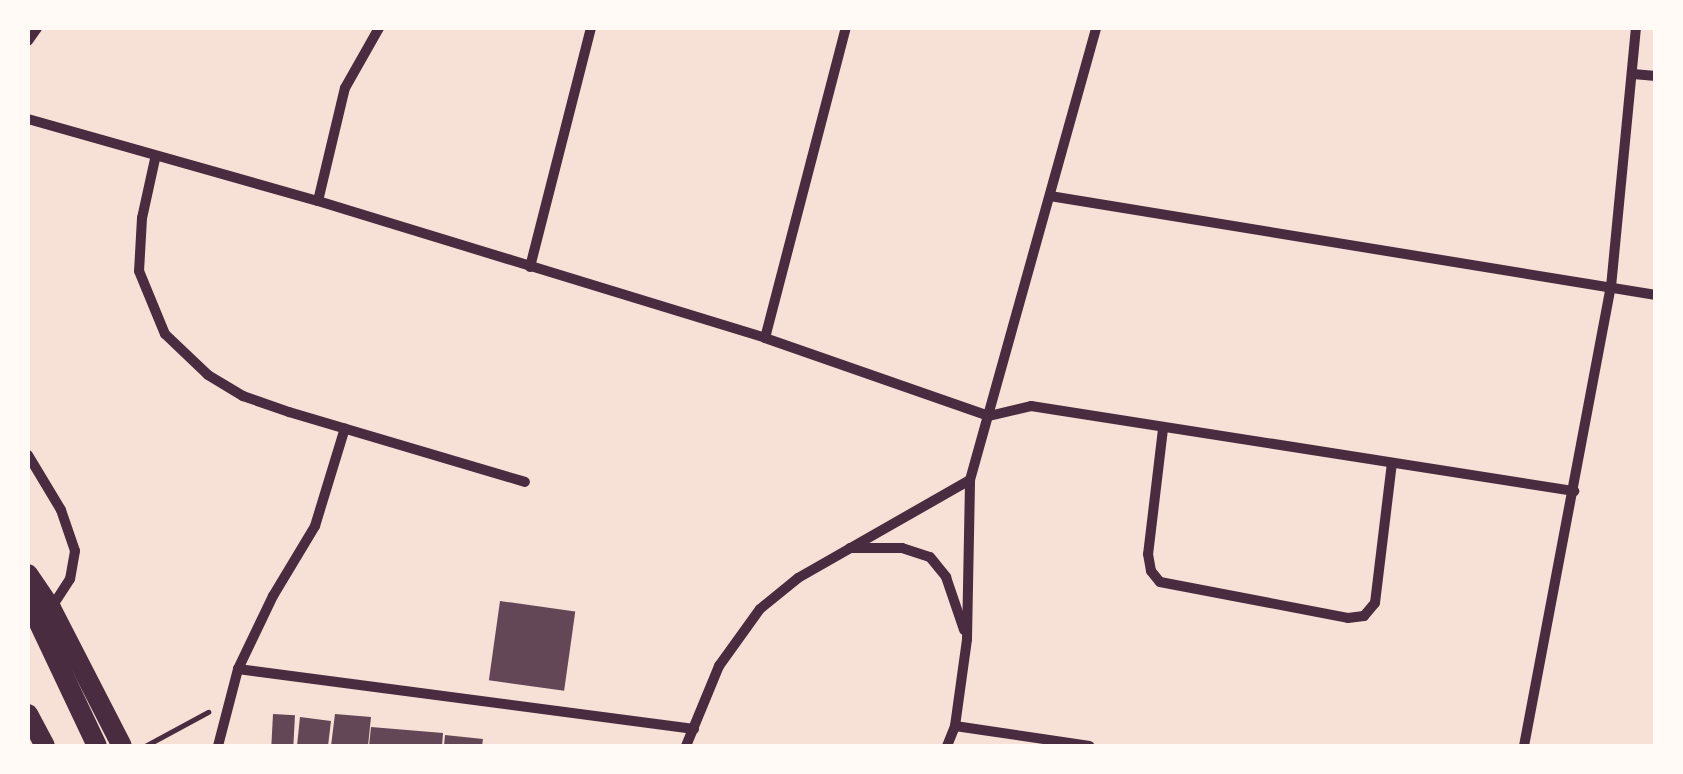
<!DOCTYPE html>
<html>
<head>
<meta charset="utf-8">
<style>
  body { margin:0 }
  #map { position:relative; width:1683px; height:774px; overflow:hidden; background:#f7e1d7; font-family:Poppins,sans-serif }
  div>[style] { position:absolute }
  .building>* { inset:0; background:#644757; transform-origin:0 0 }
  .path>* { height:5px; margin:-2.5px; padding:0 2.5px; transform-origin:2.5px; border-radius:2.5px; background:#4a2c40 }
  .minor>* { height:10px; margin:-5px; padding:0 5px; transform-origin:5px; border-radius:5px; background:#4a2c40 }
  .trunk>* { height:20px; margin:-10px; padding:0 10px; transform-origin:10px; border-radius:10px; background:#4a2c40 }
  span { translate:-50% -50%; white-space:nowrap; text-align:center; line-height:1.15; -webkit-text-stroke:10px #fffaf5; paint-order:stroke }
  .frame { position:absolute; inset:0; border:30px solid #fffaf5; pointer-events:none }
</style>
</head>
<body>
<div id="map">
  <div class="building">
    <i style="left:500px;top:601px;width:76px;height:80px;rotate:8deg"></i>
    <i style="left:273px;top:714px;width:22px;height:32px;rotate:3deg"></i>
    <i style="clip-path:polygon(335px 714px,371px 717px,368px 746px,331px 746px)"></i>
    <i style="clip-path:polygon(300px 717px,331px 721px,328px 746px,297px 746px)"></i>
    <i style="clip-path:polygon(371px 727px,443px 733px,442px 746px,369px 746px)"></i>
    <i style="clip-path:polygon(445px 735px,483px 739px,482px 746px,444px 746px)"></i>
  </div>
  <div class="path">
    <i style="left:145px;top:746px;width:72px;rotate:-28.4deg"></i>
  </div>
  <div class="minor">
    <i style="left:28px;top:41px;width:16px;rotate:-55deg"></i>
    <i style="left:1633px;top:74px;width:23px;rotate:5deg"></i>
    <i style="left:28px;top:119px;width:301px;rotate:15.8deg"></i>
    <i style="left:318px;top:201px;width:468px;rotate:17deg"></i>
    <i style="left:765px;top:338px;width:237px;rotate:19.2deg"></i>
    <i style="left:989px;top:416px;width:43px;rotate:-13.4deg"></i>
    <i style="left:1031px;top:406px;width:550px;rotate:8.9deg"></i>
    <i style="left:155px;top:159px;width:60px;rotate:102.4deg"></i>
    <i style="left:142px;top:218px;width:53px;rotate:93.2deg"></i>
    <i style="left:139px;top:271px;width:68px;rotate:67.6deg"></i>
    <i style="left:165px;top:334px;width:59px;rotate:43.6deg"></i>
    <i style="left:208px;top:375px;width:41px;rotate:31deg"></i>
    <i style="left:243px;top:396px;width:49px;rotate:19.2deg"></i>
    <i style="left:289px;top:412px;width:246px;rotate:16.5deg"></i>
    <i style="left:1050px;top:196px;width:614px;rotate:9.28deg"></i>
    <i style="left:318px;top:201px;width:116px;rotate:-76.6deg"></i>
    <i style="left:345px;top:88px;width:69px;rotate:-60.5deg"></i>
    <i style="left:530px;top:267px;width:247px;rotate:-75.7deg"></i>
    <i style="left:765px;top:338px;width:320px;rotate:-75.4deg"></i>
    <i style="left:1163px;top:429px;width:126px;rotate:96.8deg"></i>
    <i style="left:1148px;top:554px;width:17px;rotate:80deg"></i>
    <i style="left:1151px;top:571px;width:14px;rotate:51deg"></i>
    <i style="left:1160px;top:582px;width:191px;rotate:10.8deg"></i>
    <i style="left:1348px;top:618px;width:16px;rotate:-7deg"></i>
    <i style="left:1364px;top:616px;width:17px;rotate:-50deg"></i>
    <i style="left:1375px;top:603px;width:141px;rotate:-83.1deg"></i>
    <i style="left:28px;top:455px;width:64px;rotate:59deg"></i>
    <i style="left:61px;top:510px;width:43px;rotate:71.1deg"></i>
    <i style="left:75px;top:551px;width:28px;rotate:100deg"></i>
    <i style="left:70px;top:579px;width:35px;rotate:123deg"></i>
    <i style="left:850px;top:548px;width:52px"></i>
    <i style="left:902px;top:548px;width:29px;rotate:18deg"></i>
    <i style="left:930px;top:557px;width:26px;rotate:51deg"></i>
    <i style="left:946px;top:577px;width:56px;rotate:71.2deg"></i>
    <i style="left:238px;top:669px;width:460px;rotate:7.5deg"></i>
    <i style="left:955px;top:726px;width:136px;rotate:8.4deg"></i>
    <i style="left:218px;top:746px;width:80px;rotate:-75.4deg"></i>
    <i style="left:238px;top:669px;width:81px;rotate:-64.4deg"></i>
    <i style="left:273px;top:596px;width:82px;rotate:-59deg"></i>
    <i style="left:315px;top:526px;width:102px;rotate:-73deg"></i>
    <i style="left:686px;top:746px;width:87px;rotate:-67.6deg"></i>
    <i style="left:719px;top:666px;width:70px;rotate:-54.3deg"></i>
    <i style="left:760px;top:609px;width:49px;rotate:-39.2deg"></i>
    <i style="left:798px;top:578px;width:198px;rotate:-29.7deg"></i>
    <i style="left:947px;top:746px;width:22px;rotate:-68deg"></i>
    <i style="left:955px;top:726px;width:88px;rotate:-82.1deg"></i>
    <i style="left:967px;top:639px;width:159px;rotate:-88.9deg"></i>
    <i style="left:970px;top:480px;width:469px;rotate:-74.4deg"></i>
    <i style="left:1524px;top:746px;width:467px;rotate:-79.3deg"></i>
    <i style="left:1611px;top:287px;width:260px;rotate:-84.5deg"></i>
  </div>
  <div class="trunk">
    <i style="left:28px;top:574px;width:41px;rotate:55.9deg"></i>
    <i style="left:51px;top:608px;width:155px;rotate:62.8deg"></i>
    <i style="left:28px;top:600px;width:161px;rotate:64.7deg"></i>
    <i style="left:28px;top:714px;width:36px;rotate:62deg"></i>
  </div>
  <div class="frame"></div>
</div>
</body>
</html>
